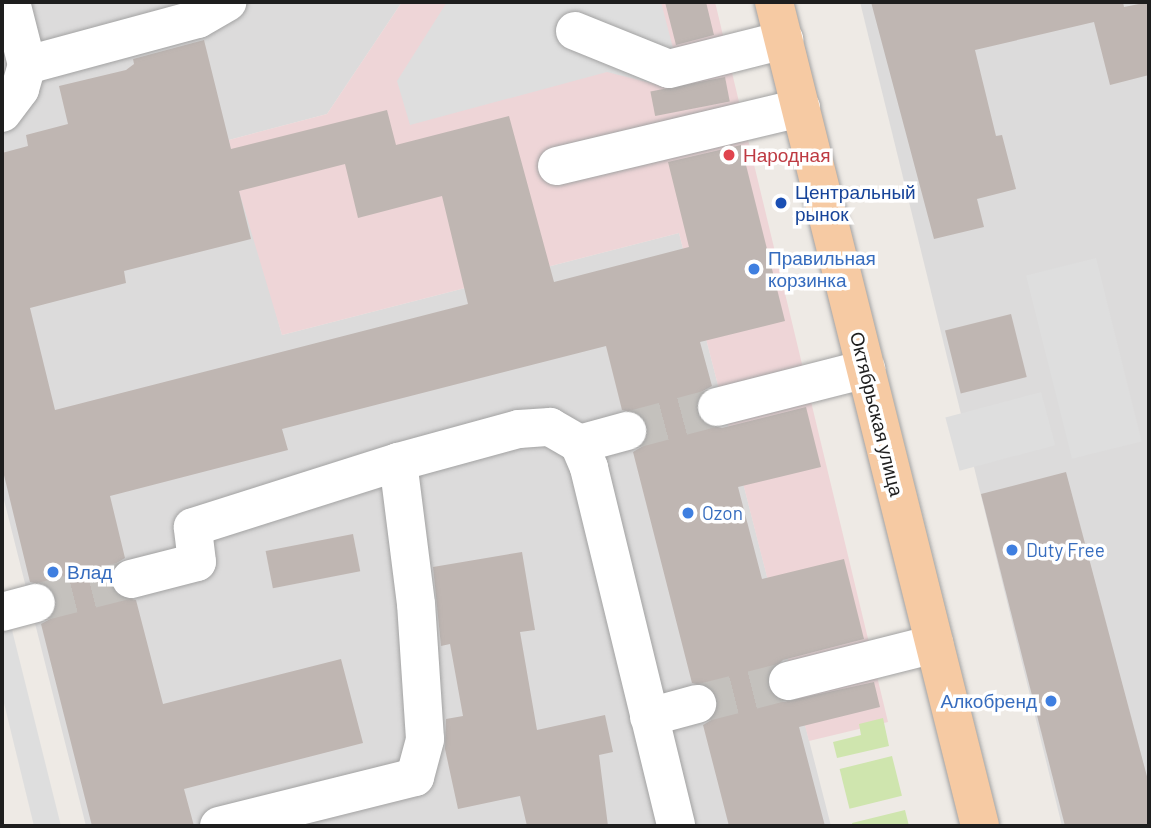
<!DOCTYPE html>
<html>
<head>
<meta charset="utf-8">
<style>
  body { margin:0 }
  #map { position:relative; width:1151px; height:828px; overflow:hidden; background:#eeeae5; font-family:Barlow,sans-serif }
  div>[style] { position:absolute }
  .residential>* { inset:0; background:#dcdbdb }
  .commercial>* { inset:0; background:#eed5d7 }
  .grass>* { inset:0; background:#cfe5ae; transform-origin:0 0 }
  .parking>* { inset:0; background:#dedede; transform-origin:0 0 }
  .building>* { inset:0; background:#bfb6b2; transform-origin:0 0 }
  .minor-tunnel>* { height:38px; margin-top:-19px; transform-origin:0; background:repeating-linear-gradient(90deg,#c4c1bd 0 38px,transparent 0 57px) }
  .roads { filter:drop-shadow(0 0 2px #a2a2a2) drop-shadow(0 0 2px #a2a2a2) }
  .minor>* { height:38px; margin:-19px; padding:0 19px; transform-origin:19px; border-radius:19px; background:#fff }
  .major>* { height:38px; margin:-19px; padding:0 19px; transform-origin:19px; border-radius:19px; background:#f6caa3 }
  .dots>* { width:19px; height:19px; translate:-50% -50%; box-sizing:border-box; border:4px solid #fff; border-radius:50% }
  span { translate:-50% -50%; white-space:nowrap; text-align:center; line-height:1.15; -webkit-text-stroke:7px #fff; paint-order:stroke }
  .health-label { font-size:19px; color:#be3a42 }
  .left { translate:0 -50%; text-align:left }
  .transit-label { font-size:19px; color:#164399 }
  .shop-label { font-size:19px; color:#366cbe }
  .right { translate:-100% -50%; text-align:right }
  .street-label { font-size:19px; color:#1e1e1e }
  .frame { position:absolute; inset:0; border:4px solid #1e1e1e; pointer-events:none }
</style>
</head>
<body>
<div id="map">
  <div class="residential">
    <i style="clip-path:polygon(2px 2px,402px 2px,327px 114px,229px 140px,282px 335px,679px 233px,831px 826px,86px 826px,2px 492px)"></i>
    <i style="clip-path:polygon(860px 2px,1149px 2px,1149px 826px,1062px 826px)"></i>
  </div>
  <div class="commercial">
    <i style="clip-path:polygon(402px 2px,715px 2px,888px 722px,809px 741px,679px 233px,282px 335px,239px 191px,229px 140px,327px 114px)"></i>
  </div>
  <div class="grass">
    <i style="clip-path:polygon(883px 718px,889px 746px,837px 758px,833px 742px,861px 735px,859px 724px)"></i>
    <i style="left:892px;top:756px;width:41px;height:54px;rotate:76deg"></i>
    <i style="clip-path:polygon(905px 810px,909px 826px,853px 826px,852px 823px)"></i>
  </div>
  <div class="parking">
    <i style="clip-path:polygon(447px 2px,661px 2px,680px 75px,651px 83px,607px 72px,410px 125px,397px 81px)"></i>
    <i style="left:1096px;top:258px;width:189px;height:72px;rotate:76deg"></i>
    <i style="left:1041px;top:392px;width:55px;height:99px;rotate:75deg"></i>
    <i style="clip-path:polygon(2px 590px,61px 826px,34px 826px,2px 695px)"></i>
  </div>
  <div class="building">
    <i style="clip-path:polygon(665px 2px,706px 2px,714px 35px,676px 45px)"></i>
    <i style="clip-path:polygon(871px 2px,1123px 2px,1124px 7px,1149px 2px,1149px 75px,1110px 85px,1094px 22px,975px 50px,996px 136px,1002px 135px,1016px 189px,977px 199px,984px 227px,934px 239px)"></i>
    <i style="clip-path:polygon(evenodd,204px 40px,231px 149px,387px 110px,396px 145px,509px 116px,554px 282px,689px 247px,668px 162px,741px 145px,785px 321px,700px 342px,712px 386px,701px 392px,696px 412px,702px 423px,722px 428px,806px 407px,821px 467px,738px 487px,762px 579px,844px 559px,864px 639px,783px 660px,767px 676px,772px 696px,783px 702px,874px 682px,880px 707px,799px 727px,825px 826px,729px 826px,703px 725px,713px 719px,718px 699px,712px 688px,692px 683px,633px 452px,643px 446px,648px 426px,642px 415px,622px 410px,606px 346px,282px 429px,288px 450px,110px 496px,125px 558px,115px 564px,110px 584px,116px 595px,136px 600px,163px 704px,341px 659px,363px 743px,184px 789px,194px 826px,92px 826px,41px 624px,52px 618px,57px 598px,51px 587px,30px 582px,2px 467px,2px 153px,28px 146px,26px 135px,68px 124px,59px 86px,126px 70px,134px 64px,133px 59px,204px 40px,345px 164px,358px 218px,442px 196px,468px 304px,55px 410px,30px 308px,126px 283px,124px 271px,251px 239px,239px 191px,345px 164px)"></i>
    <i style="left:725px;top:77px;width:25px;height:76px;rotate:79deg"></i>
    <i style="left:1011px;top:314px;width:65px;height:68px;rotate:76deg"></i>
    <i style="clip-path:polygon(1066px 472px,1149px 784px,1149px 826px,1065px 826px,981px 494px)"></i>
    <i style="left:353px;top:534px;width:38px;height:89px;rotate:79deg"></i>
    <i style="clip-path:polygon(522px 552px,535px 630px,520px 632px,537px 730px,605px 715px,613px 752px,599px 755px,608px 826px,527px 826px,520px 796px,458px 809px,445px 749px,446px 719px,463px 716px,450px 644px,441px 646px,433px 567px)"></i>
  </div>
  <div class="minor-tunnel">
    <i style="left:627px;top:431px;width:93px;rotate:-14.9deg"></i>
    <i style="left:36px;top:603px;width:98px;rotate:-14.2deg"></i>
    <i style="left:697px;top:704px;width:94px;rotate:-14.2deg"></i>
  </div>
  <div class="roads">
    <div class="minor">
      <i style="left:11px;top:2px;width:65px;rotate:75.7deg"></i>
      <i style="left:575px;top:31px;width:101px;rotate:22deg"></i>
      <i style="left:669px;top:69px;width:119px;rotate:-14.2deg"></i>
      <i style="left:2px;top:113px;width:30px;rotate:-53deg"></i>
      <i style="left:20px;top:89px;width:25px;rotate:-74deg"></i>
      <i style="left:27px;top:65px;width:177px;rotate:-15.1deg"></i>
      <i style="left:198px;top:19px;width:34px;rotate:-30deg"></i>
      <i style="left:557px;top:166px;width:251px;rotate:-13.4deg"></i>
      <i style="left:717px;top:407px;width:154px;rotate:-14.3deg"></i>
      <i style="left:579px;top:444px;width:50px;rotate:-15.2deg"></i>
      <i style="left:131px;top:579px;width:68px;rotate:-14.4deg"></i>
      <i style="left:197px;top:562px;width:35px;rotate:-97deg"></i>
      <i style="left:193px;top:527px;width:215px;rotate:-17.6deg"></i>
      <i style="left:398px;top:462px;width:125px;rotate:-15.3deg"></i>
      <i style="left:519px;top:429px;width:31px;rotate:-4deg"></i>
      <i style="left:550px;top:427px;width:34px;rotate:30deg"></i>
      <i style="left:579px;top:444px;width:26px;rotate:67deg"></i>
      <i style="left:589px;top:468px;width:368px;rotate:76.3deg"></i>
      <i style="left:2px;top:612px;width:35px;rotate:-15deg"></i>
      <i style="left:788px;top:681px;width:151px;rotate:-14.2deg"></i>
      <i style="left:649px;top:717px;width:50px;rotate:-15.2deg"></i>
      <i style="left:219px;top:826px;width:202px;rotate:-14deg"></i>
      <i style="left:415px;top:777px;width:39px;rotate:-75deg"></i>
      <i style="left:425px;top:739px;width:135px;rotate:-93.8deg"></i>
      <i style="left:416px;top:604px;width:143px;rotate:-97.2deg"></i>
    </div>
    <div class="major">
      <i style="left:774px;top:2px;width:849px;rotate:75.96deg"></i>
    </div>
  </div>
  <div class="dots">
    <i style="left:729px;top:155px;background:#e0444e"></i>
    <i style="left:781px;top:203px;background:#1a4fb4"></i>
    <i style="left:754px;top:269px;background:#3f7fe0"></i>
    <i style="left:688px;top:513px;background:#3f7fe0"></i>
    <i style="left:1012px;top:550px;background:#3f7fe0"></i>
    <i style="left:53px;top:572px;background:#3f7fe0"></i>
    <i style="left:1051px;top:701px;background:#3f7fe0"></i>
  </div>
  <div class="health-label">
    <span class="left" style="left:743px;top:155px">Народная</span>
  </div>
  <div class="transit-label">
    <span class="left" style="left:795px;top:203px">Центральный<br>рынок</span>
  </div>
  <div class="shop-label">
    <span class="left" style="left:768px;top:269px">Правильная<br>корзинка</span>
    <span class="left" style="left:702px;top:513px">Ozon</span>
    <span class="left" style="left:1026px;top:550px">Duty Free</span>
    <span class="left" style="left:67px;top:572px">Влад</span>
    <span class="right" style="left:1037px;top:701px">Алкобренд</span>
  </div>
  <div class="street-label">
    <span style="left:877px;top:414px;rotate:76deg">Октябрьская улица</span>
  </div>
  <div class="frame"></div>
</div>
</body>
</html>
